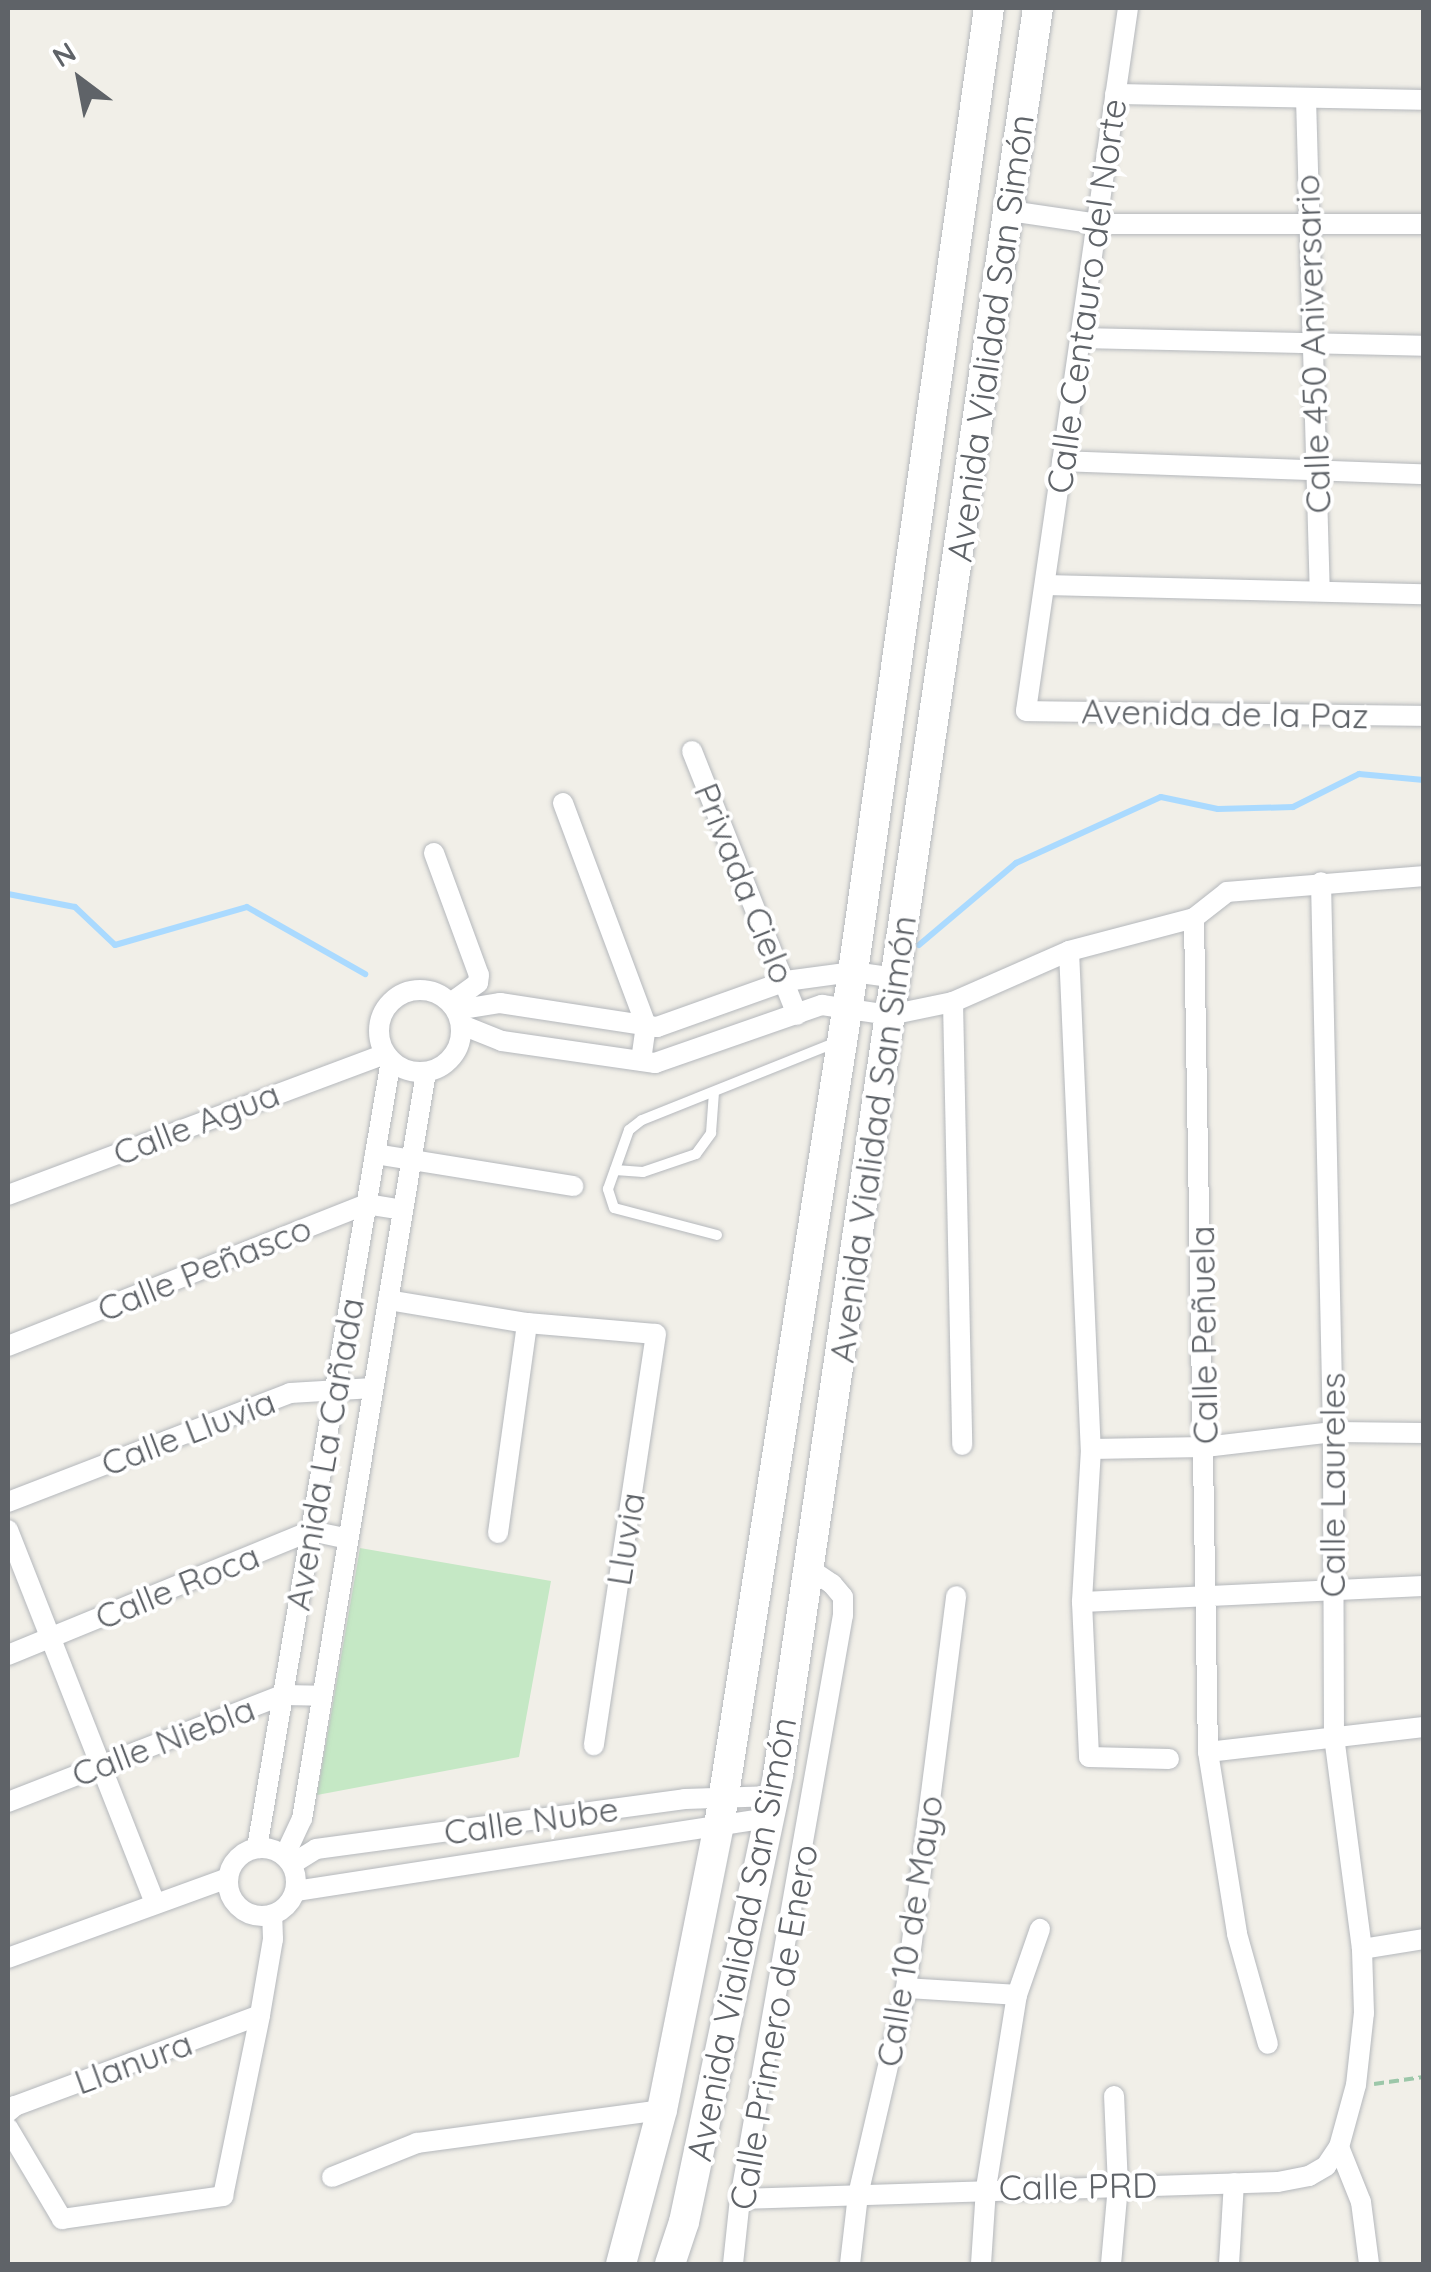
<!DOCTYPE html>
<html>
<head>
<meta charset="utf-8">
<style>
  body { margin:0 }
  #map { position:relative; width:1431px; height:2272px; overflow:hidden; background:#f1efe8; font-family:Quicksand,sans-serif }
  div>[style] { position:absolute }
  .green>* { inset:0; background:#c5e8c5 }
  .stream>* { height:6px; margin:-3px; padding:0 3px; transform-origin:3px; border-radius:3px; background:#aadaff }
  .path>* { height:4px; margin-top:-2px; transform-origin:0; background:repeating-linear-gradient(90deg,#9cc7a9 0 10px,transparent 0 15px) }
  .roads { filter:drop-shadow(0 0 2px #b5b8bc) drop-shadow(0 0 2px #b5b8bc) }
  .lane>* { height:10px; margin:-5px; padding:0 5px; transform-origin:5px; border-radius:5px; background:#fff }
  .street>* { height:20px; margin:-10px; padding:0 10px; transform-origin:10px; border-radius:10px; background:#fff }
  .street>.ring { margin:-10px; padding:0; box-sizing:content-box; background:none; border:20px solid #fff; border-radius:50% }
  .secondary>* { height:30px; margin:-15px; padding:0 15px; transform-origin:15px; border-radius:15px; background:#fff }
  span { translate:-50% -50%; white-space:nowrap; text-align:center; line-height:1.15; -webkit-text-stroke:8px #fff; paint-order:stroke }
  .street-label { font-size:35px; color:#5f6368 }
  .frame { position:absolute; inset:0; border:10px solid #5f6368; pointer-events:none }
  .north { position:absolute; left:30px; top:30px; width:100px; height:100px; -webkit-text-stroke:8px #fff; paint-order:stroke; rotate:328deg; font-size:28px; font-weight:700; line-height:40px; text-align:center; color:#5f6368 }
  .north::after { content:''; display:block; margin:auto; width:35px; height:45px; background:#5f6368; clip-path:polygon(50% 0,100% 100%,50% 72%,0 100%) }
</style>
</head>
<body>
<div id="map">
  <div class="green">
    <i style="clip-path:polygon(360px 1548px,551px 1581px,519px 1757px,317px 1795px)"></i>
  </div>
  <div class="stream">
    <i style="left:8px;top:894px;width:68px;rotate:11deg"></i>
    <i style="left:75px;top:907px;width:55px;rotate:43.5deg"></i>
    <i style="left:115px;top:945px;width:137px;rotate:-16.1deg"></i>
    <i style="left:247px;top:907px;width:136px;rotate:29.6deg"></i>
    <i style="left:919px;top:945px;width:127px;rotate:-40.2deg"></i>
    <i style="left:1016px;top:863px;width:159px;rotate:-24.5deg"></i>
    <i style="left:1161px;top:797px;width:58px;rotate:11.9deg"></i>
    <i style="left:1218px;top:809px;width:75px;rotate:-1.5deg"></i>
    <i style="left:1293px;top:807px;width:74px;rotate:-26.6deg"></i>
    <i style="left:1359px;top:774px;width:65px;rotate:5.3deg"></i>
  </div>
  <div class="path">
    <i style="left:1374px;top:2084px;width:50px;rotate:-8deg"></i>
  </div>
  <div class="roads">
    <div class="lane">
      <i style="left:615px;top:1170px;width:28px;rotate:4deg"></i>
      <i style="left:643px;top:1172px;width:56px;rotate:-18.8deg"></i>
      <i style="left:696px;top:1154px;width:26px;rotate:-54deg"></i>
      <i style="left:711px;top:1133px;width:41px;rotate:-85.8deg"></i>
      <i style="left:717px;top:1235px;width:106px;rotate:-165.3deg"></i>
      <i style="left:614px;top:1208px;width:20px;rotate:-108deg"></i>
      <i style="left:608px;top:1189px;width:63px;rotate:-70.4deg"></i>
      <i style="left:629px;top:1130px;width:16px;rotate:-38deg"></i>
      <i style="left:642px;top:1120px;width:210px;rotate:-21.8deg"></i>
    </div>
    <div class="street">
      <i style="left:1128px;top:8px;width:710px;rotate:98.26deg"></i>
      <i style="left:1026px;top:711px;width:398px;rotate:0.7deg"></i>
      <i style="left:1115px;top:94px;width:309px;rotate:1.1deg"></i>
      <i style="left:1306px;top:98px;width:492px;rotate:88.4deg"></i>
      <i style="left:1010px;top:211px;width:89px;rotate:8.4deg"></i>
      <i style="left:1098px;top:224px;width:326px"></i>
      <i style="left:1080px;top:338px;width:344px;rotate:1.3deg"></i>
      <i style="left:1062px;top:461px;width:362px;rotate:2.1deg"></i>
      <i style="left:1045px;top:585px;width:379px;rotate:1.4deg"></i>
      <i style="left:692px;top:751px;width:284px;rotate:68.3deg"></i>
      <i style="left:563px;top:803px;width:237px;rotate:69.5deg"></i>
      <i style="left:646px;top:1025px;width:36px;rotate:98deg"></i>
      <i style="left:434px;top:853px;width:130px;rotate:69.8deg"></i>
      <i style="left:479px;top:975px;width:8px;rotate:97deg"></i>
      <i style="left:478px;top:983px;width:34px;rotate:144deg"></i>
      <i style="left:1194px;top:918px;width:834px;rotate:89.04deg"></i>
      <i style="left:1208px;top:1752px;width:184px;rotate:80.9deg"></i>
      <i style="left:1237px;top:1934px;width:114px;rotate:74.3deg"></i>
      <i style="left:1069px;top:951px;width:498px;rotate:87.5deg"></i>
      <i style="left:1091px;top:1449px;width:153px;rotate:93.4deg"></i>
      <i style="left:1082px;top:1602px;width:155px;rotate:87.4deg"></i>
      <i style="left:1089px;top:1757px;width:80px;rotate:1.4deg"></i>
      <i class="ring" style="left:379px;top:990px;width:62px;height:62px"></i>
      <i style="left:953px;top:1002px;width:443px;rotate:88.8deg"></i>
      <i style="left:457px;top:1010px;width:44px;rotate:-9.2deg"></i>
      <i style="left:500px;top:1003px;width:159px;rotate:8.7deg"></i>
      <i style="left:657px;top:1027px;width:137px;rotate:-19.6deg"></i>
      <i style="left:786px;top:981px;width:68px;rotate:-7.7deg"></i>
      <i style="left:853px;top:972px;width:43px;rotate:7.9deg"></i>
      <i style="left:462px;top:1025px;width:43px;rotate:21.8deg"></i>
      <i style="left:502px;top:1041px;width:155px;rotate:8.2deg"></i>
      <i style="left:655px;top:1063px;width:177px;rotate:-19.2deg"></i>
      <i style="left:822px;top:1005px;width:69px;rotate:8.4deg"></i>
      <i style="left:890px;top:1015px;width:64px;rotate:-11.7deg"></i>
      <i style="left:953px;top:1002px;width:127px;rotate:-23.7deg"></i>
      <i style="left:1069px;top:951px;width:129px;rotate:-14.8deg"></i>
      <i style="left:1194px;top:918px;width:42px;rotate:-38.2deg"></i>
      <i style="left:1227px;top:892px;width:198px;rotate:-4.6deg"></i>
      <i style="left:375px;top:1154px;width:201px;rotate:9.2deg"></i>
      <i style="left:8px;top:1195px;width:403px;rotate:-20.5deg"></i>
      <i style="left:388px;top:1300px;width:141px;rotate:9.4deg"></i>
      <i style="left:527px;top:1323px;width:129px;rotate:4.9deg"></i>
      <i style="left:656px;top:1334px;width:416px;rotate:98.6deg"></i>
      <i style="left:8px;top:1346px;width:385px;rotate:-21.6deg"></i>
      <i style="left:366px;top:1204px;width:37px;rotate:9deg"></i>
      <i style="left:1091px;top:1449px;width:114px;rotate:-1deg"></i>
      <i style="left:1205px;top:1447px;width:129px;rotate:-6.7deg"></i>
      <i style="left:1333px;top:1432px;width:91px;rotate:0.6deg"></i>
      <i style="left:8px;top:1502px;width:302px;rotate:-21.1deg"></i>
      <i style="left:290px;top:1393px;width:83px;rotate:-3.4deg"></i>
      <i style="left:8px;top:1530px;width:401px;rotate:68.5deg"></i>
      <i style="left:498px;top:1533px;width:212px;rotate:-82.1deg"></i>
      <i style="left:1082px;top:1602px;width:342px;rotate:-2.7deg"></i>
      <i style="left:8px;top:1655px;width:327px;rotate:-22.3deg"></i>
      <i style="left:311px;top:1531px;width:38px;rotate:12deg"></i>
      <i style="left:1208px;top:1752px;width:217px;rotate:-6.6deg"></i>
      <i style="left:8px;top:1802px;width:295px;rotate:-21.3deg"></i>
      <i style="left:283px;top:1695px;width:39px;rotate:1deg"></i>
      <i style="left:257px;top:1848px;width:799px;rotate:-80.35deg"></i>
      <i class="ring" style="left:228px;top:1848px;width:48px;height:48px"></i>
      <i style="left:285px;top:1855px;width:40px;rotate:-65deg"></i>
      <i style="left:302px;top:1819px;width:757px;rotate:-80.57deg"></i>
      <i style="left:292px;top:1864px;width:28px;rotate:-32deg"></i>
      <i style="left:316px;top:1849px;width:372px;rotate:-7.7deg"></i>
      <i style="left:685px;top:1799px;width:89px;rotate:-1.9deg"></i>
      <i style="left:296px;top:1891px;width:480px;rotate:-8.8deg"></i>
      <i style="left:1362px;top:1949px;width:63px;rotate:-9.2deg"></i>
      <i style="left:8px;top:1958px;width:234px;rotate:-20deg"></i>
      <i style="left:906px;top:1988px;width:111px;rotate:3.6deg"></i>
      <i style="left:8px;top:2112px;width:9px;rotate:-41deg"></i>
      <i style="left:15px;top:2106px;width:261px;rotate:-20.4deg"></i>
      <i style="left:8px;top:2128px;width:106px;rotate:59.3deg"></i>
      <i style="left:62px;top:2219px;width:163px;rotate:-8.1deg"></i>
      <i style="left:223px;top:2196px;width:185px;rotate:-78.4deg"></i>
      <i style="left:260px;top:2015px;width:77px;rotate:-80.3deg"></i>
      <i style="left:273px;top:1939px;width:24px;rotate:-92deg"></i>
      <i style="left:1339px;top:2147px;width:59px;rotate:68.2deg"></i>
      <i style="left:1361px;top:2202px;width:63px;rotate:82.6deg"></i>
      <i style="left:332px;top:2177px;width:92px;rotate:-21.8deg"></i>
      <i style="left:417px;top:2143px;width:247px;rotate:-7.7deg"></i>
      <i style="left:740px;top:2199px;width:538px;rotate:-1.81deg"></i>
      <i style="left:1278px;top:2182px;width:32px;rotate:-11deg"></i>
      <i style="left:1309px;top:2176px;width:20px;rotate:-30deg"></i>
      <i style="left:1326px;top:2166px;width:23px;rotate:-56deg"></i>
      <i style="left:1339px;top:2147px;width:64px;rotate:-74.7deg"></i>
      <i style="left:1356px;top:2085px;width:72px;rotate:-83.7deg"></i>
      <i style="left:1364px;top:2013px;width:64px;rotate:-91.8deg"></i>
      <i style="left:1362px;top:1949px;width:214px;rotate:-97.5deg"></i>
      <i style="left:1334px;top:1737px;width:305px;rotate:-90.2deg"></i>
      <i style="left:1333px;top:1432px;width:550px;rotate:-91.25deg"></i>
      <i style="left:733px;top:2264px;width:65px;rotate:-83.9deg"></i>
      <i style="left:740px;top:2199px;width:593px;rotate:-80deg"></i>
      <i style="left:843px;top:1615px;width:18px;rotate:-90deg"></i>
      <i style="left:843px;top:1597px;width:17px;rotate:-130deg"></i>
      <i style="left:832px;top:1584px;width:29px;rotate:-146deg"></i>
      <i style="left:850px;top:2264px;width:69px;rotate:-83.4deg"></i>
      <i style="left:858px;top:2195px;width:212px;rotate:-76.9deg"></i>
      <i style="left:906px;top:1988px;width:395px;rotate:-82.7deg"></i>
      <i style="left:981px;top:2264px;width:76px;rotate:-86.2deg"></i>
      <i style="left:986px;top:2188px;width:195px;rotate:-80.9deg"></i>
      <i style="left:1017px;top:1995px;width:70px;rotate:-70.8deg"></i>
      <i style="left:1111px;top:2264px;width:78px;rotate:-84.9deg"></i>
      <i style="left:1118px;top:2186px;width:90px;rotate:-92.5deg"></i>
      <i style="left:1229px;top:2264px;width:81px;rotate:-86.5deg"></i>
    </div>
    <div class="secondary">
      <i style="left:621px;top:2264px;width:159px;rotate:-75.1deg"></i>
      <i style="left:662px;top:2110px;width:290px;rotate:-78.7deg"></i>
      <i style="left:719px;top:1826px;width:864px;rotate:-81.08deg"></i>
      <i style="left:853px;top:972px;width:974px;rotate:-81.97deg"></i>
      <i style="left:670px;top:2264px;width:44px;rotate:-71.6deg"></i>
      <i style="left:684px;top:2222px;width:457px;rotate:-78.1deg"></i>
      <i style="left:778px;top:1775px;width:1786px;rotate:-81.63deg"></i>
    </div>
  </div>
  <div class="street-label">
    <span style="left:1086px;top:296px;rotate:-82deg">Calle Centauro del Norte</span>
    <span style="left:990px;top:338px;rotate:-82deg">Avenida Vialidad San Simón</span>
    <span style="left:1312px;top:344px;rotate:-92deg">Calle 450 Aniversario</span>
    <span style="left:1225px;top:713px;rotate:1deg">Avenida de la Paz</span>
    <span style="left:745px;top:883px;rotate:68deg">Privada Cielo</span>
    <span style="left:196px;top:1123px;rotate:-21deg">Calle Agua</span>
    <span style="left:872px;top:1139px;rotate:-82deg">Avenida Vialidad San Simón</span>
    <span style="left:204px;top:1268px;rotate:-22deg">Calle Peñasco</span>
    <span style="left:1203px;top:1335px;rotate:-91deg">Calle Peñuela</span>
    <span style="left:188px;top:1432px;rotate:-21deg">Calle Lluvia</span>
    <span style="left:324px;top:1454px;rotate:-80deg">Avenida La Cañada</span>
    <span style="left:1332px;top:1485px;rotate:-90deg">Calle Laureles</span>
    <span style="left:625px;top:1539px;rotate:-81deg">Lluvia</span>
    <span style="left:177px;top:1586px;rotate:-22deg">Calle Roca</span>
    <span style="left:163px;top:1741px;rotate:-21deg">Calle Niebla</span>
    <span style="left:531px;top:1820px;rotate:-8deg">Calle Nube</span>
    <span style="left:909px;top:1931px;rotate:-81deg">Calle 10 de Mayo</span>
    <span style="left:741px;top:1939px;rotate:-79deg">Avenida Vialidad San Simón</span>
    <span style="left:773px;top:2027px;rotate:-80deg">Calle Primero de Enero</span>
    <span style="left:133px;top:2062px;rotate:-20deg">Llanura</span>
    <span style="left:1078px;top:2186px;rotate:-1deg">Calle PRD</span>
  </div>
  <div class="frame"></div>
  <div class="north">N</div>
</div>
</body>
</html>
